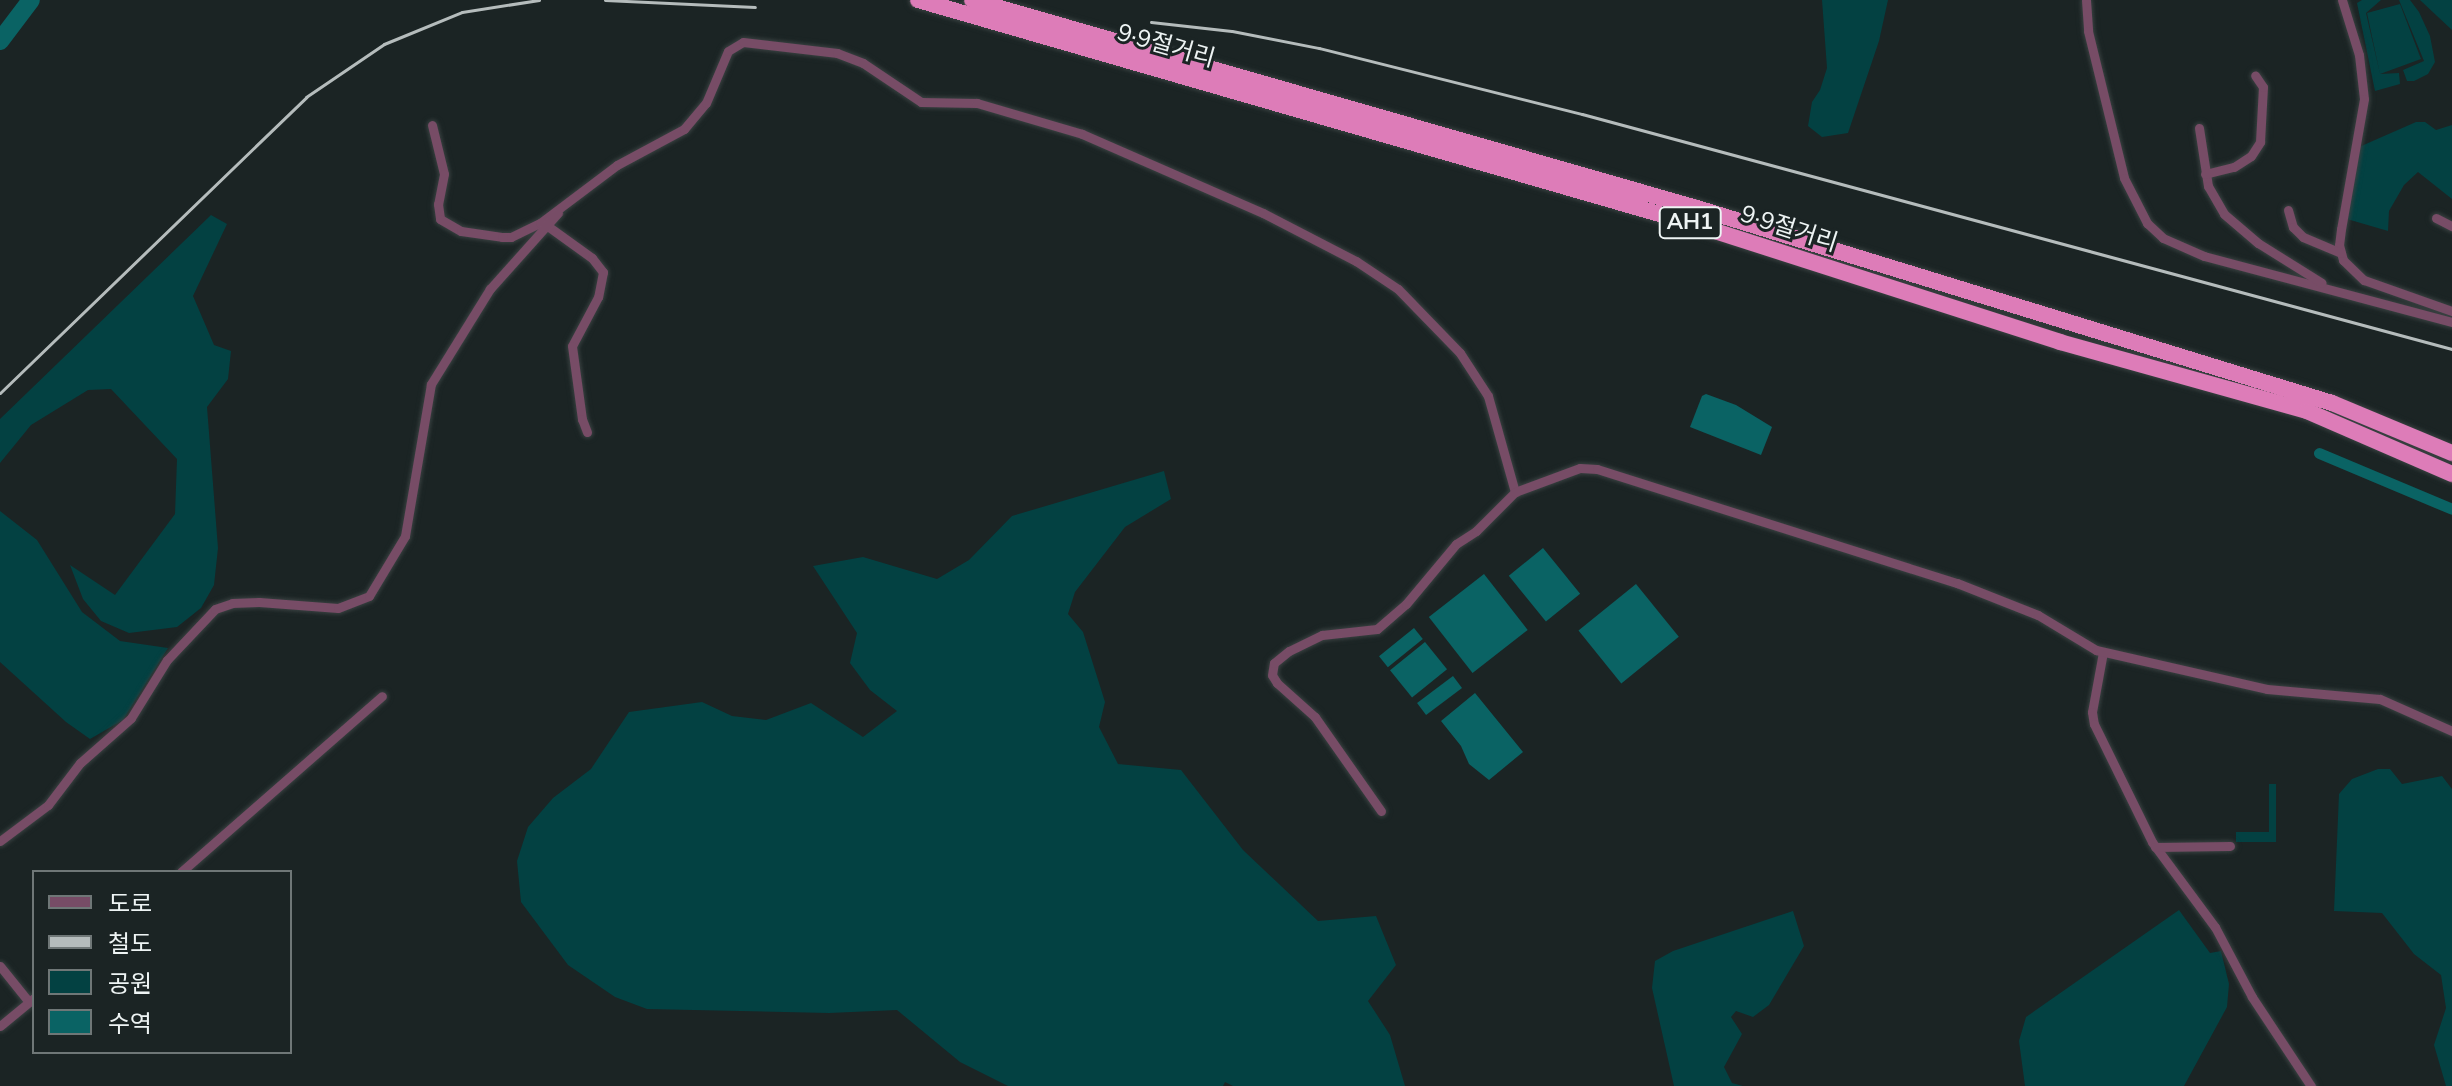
<!DOCTYPE html>
<html>
<head>
<meta charset="utf-8">
<style>
  body { margin:0 }
  #map { position:relative; width:2452px; height:1086px; overflow:hidden; background:#1b2424; font-family:"Nunito Sans","Noto Sans KR",sans-serif }
  div>[style] { position:absolute }
  .green>* { inset:0; background:#034142 }
  .water>* { inset:0; background:#0a6364; transform-origin:0 0 }
  .canal>* { height:11px; margin:-5.5px; padding:0 5.5px; transform-origin:5.5px; border-radius:5.5px; background:#0a6364 }
  .river>* { height:18px; margin:-9px; padding:0 9px; transform-origin:9px; border-radius:9px; background:#0a6364 }
  .roads { filter:drop-shadow(0 0 2px #394141) drop-shadow(0 0 2px #394141) }
  .minor>* { height:9px; margin:-4.5px; padding:0 4.5px; transform-origin:4.5px; border-radius:4.5px; background:#774c66 }
  .trunk>* { height:16px; margin:-8px; padding:0 8px; transform-origin:8px; border-radius:8px; background:#dd7cb8 }
  .rail>* { height:3px; margin:-1.5px; padding:0 1.5px; transform-origin:1.5px; border-radius:1.5px; background:#b5bcbc }
  span { translate:-50% -50%; white-space:nowrap; text-align:center; line-height:1.15; -webkit-text-stroke:6px #1b2424; paint-order:stroke }
  .shield-label span { padding:2px 6px; background:#1b2424; border:2px solid; border-radius:6px; -webkit-text-stroke-width:0 }
  .shield-label { font-size:22px; color:#eef4f4; font-weight:700 }
  .street-label { font-size:24px; color:#eef4f4 }
  .legend { position:absolute; left:32px; top:870px; width:260px; height:184px; box-sizing:border-box; background:#1b2424; border:2px solid #6f7777; margin:0; padding:10px 14px; list-style:none; font-size:24px; color:#eef4f4 }
  .legend li { display:flex; align-items:center; gap:16px; height:40px }
  .legend b { width:40px; border:2px solid #6f7777 }
</style>
</head>
<body>
<div id="map">
  <div class="green">
    <i style="clip-path:polygon(1822px 0,1888px 0,1879px 41px,1848px 133px,1822px 137px,1808px 126px,1812px 102px,1820px 90px,1827px 68px)"></i>
    <i style="clip-path:polygon(2362px 0,2381px 0,2366px 13px,2380px 74px,2367px 13px,2400px 4px,2421px 59px,2380px 74px,2399px 73px,2400px 84px,2375px 91px,2357px 3px)"></i>
    <i style="clip-path:polygon(2399px 0,2410px 0,2419px 12px,2430px 36px,2435px 62px,2428px 74px,2414px 81px,2407px 81px,2403px 70px,2424px 61px)"></i>
    <i style="clip-path:polygon(2420px 0,2452px 0,2452px 30px,2437px 16px)"></i>
    <i style="clip-path:polygon(2416px 122px,2425px 122px,2436px 130px,2452px 125px,2452px 199px,2418px 172px,2404px 185px,2389px 211px,2388px 231px,2347px 219px,2359px 147px)"></i>
    <i style="clip-path:polygon(211px 215px,227px 224px,193px 296px,214px 345px,231px 351px,228px 379px,207px 407px,218px 548px,214px 585px,201px 608px,177px 627px,129px 633px,101px 621px,83px 599px,70px 565px,115px 595px,175px 514px,177px 459px,111px 389px,88px 390px,31px 425px,0 463px,0 419px)"></i>
    <i style="clip-path:polygon(1164px 471px,1171px 499px,1125px 527px,1075px 592px,1068px 614px,1083px 632px,1105px 702px,1099px 727px,1118px 764px,1181px 770px,1243px 850px,1318px 921px,1376px 916px,1396px 965px,1368px 1001px,1390px 1035px,1405px 1086px,1233px 1086px,1225px 1082px,1223px 1086px,1008px 1086px,960px 1062px,897px 1010px,829px 1013px,647px 1009px,615px 997px,568px 965px,521px 902px,517px 861px,528px 827px,553px 798px,591px 769px,629px 712px,702px 702px,732px 716px,766px 720px,811px 703px,863px 737px,897px 711px,870px 690px,850px 663px,857px 633px,813px 566px,863px 557px,937px 579px,969px 560px,1012px 516px)"></i>
    <i style="clip-path:polygon(0 511px,37px 540px,82px 612px,120px 641px,168px 648px,123px 720px,90px 739px,66px 722px,0 662px)"></i>
    <i style="clip-path:polygon(2378px 769px,2390px 769px,2402px 784px,2442px 776px,2452px 789px,2452px 1086px,2446px 1086px,2434px 1045px,2446px 1008px,2441px 975px,2414px 954px,2382px 913px,2334px 911px,2339px 794px,2352px 779px)"></i>
    <i style="clip-path:polygon(2269px 784px,2276px 784px,2276px 842px,2236px 842px,2236px 832px,2269px 832px)"></i>
    <i style="clip-path:polygon(2179px 910px,2210px 953px,2221px 951px,2229px 984px,2227px 1007px,2184px 1086px,2025px 1086px,2019px 1041px,2026px 1017px)"></i>
    <i style="clip-path:polygon(1793px 911px,1804px 946px,1769px 1005px,1753px 1017px,1736px 1011px,1731px 1017px,1742px 1034px,1724px 1067px,1732px 1083px,1743px 1086px,1674px 1086px,1652px 988px,1655px 961px,1673px 951px)"></i>
  </div>
  <div class="water">
    <i style="clip-path:polygon(1706px 394px,1736px 405px,1772px 427px,1761px 455px,1690px 427px,1702px 396px)"></i>
    <i style="left:1543px;top:548px;width:59px;height:44px;rotate:51deg"></i>
    <i style="left:1484px;top:574px;width:71px;height:70px;rotate:52deg"></i>
    <i style="left:1636px;top:584px;width:68px;height:74px;rotate:51deg"></i>
    <i style="left:1414px;top:628px;width:14px;height:45px;rotate:51deg"></i>
    <i style="left:1425px;top:642px;width:35px;height:45px;rotate:51deg"></i>
    <i style="left:1453px;top:676px;width:15px;height:45px;rotate:53deg"></i>
    <i style="clip-path:polygon(1475px 693px,1523px 752px,1489px 780px,1469px 764px,1461px 746px,1441px 721px)"></i>
  </div>
  <div class="canal">
    <i style="left:2319px;top:453px;width:144px;rotate:22.8deg"></i>
  </div>
  <div class="river">
    <i style="left:0;top:41px;width:51px;rotate:-52.9deg"></i>
  </div>
  <div class="roads">
    <div class="minor">
      <i style="left:2086px;top:0;width:31px;rotate:86deg"></i>
      <i style="left:2088px;top:31px;width:151px;rotate:76.2deg"></i>
      <i style="left:2124px;top:178px;width:51px;rotate:62.9deg"></i>
      <i style="left:2147px;top:223px;width:22px;rotate:43deg"></i>
      <i style="left:2163px;top:238px;width:45px;rotate:23.7deg"></i>
      <i style="left:2204px;top:256px;width:257px;rotate:14.9deg"></i>
      <i style="left:2342px;top:0;width:58px;rotate:72.8deg"></i>
      <i style="left:2359px;top:55px;width:44px;rotate:83.5deg"></i>
      <i style="left:2364px;top:99px;width:132px;rotate:100deg"></i>
      <i style="left:2341px;top:229px;width:16px;rotate:97deg"></i>
      <i style="left:2339px;top:245px;width:16px;rotate:75deg"></i>
      <i style="left:2343px;top:260px;width:29px;rotate:44deg"></i>
      <i style="left:2364px;top:280px;width:93px;rotate:19.4deg"></i>
      <i style="left:432px;top:125px;width:50px;rotate:76.2deg"></i>
      <i style="left:444px;top:174px;width:31px;rotate:101deg"></i>
      <i style="left:438px;top:204px;width:15px;rotate:82deg"></i>
      <i style="left:440px;top:219px;width:24px;rotate:30deg"></i>
      <i style="left:461px;top:231px;width:41px;rotate:8.3deg"></i>
      <i style="left:502px;top:237px;width:9px"></i>
      <i style="left:511px;top:237px;width:32px;rotate:-26deg"></i>
      <i style="left:540px;top:223px;width:96px;rotate:-37deg"></i>
      <i style="left:617px;top:165px;width:76px;rotate:-28.2deg"></i>
      <i style="left:684px;top:129px;width:34px;rotate:-50deg"></i>
      <i style="left:706px;top:103px;width:56px;rotate:-67.1deg"></i>
      <i style="left:728px;top:51px;width:17px;rotate:-31deg"></i>
      <i style="left:743px;top:42px;width:95px;rotate:6.7deg"></i>
      <i style="left:837px;top:53px;width:28px;rotate:21deg"></i>
      <i style="left:863px;top:63px;width:70px;rotate:33.9deg"></i>
      <i style="left:921px;top:102px;width:56px;rotate:1deg"></i>
      <i style="left:977px;top:103px;width:109px;rotate:16.4deg"></i>
      <i style="left:1082px;top:134px;width:197px;rotate:23.6deg"></i>
      <i style="left:1263px;top:213px;width:105px;rotate:27.3deg"></i>
      <i style="left:1356px;top:261px;width:50px;rotate:33.7deg"></i>
      <i style="left:1398px;top:289px;width:89px;rotate:45.9deg"></i>
      <i style="left:1460px;top:353px;width:51px;rotate:56.9deg"></i>
      <i style="left:1488px;top:396px;width:100px;rotate:74.3deg"></i>
      <i style="left:2199px;top:128px;width:59px;rotate:81.2deg"></i>
      <i style="left:2208px;top:186px;width:32px;rotate:60deg"></i>
      <i style="left:2224px;top:214px;width:45px;rotate:40.5deg"></i>
      <i style="left:2258px;top:243px;width:75px;rotate:32deg"></i>
      <i style="left:2205px;top:174px;width:30px;rotate:-14deg"></i>
      <i style="left:2234px;top:167px;width:20px;rotate:-33deg"></i>
      <i style="left:2251px;top:156px;width:17px;rotate:-57deg"></i>
      <i style="left:2260px;top:142px;width:55px;rotate:-86.9deg"></i>
      <i style="left:2263px;top:87px;width:14px;rotate:-124deg"></i>
      <i style="left:2288px;top:210px;width:18px;rotate:74deg"></i>
      <i style="left:2293px;top:227px;width:14px;rotate:45deg"></i>
      <i style="left:2303px;top:237px;width:41px;rotate:22.8deg"></i>
      <i style="left:2436px;top:218px;width:18px;rotate:27deg"></i>
      <i style="left:549px;top:227px;width:53px;rotate:35.8deg"></i>
      <i style="left:592px;top:258px;width:18px;rotate:52deg"></i>
      <i style="left:603px;top:272px;width:25px;rotate:101deg"></i>
      <i style="left:598px;top:297px;width:55px;rotate:118deg"></i>
      <i style="left:572px;top:346px;width:74px;rotate:82.2deg"></i>
      <i style="left:582px;top:419px;width:14px;rotate:69deg"></i>
      <i style="left:2103px;top:652px;width:61px;rotate:100.4deg"></i>
      <i style="left:2092px;top:712px;width:12px;rotate:81deg"></i>
      <i style="left:2094px;top:724px;width:131px;rotate:63.8deg"></i>
      <i style="left:2152px;top:842px;width:106px;rotate:53.5deg"></i>
      <i style="left:2215px;top:927px;width:79px;rotate:62.1deg"></i>
      <i style="left:2252px;top:997px;width:107px;rotate:56.5deg"></i>
      <i style="left:1381px;top:811px;width:115px;rotate:-125.1deg"></i>
      <i style="left:1315px;top:717px;width:51px;rotate:-138.2deg"></i>
      <i style="left:1277px;top:683px;width:9px;rotate:-122deg"></i>
      <i style="left:1272px;top:675px;width:12px;rotate:-81deg"></i>
      <i style="left:1274px;top:663px;width:19px;rotate:-39deg"></i>
      <i style="left:1289px;top:651px;width:37px;rotate:-26deg"></i>
      <i style="left:1322px;top:635px;width:55px;rotate:-6.2deg"></i>
      <i style="left:1377px;top:629px;width:38px;rotate:-41deg"></i>
      <i style="left:1406px;top:604px;width:78px;rotate:-50.2deg"></i>
      <i style="left:1456px;top:544px;width:24px;rotate:-33deg"></i>
      <i style="left:1476px;top:531px;width:55px;rotate:-45deg"></i>
      <i style="left:1515px;top:492px;width:69px;rotate:-20.3deg"></i>
      <i style="left:1580px;top:468px;width:17px;rotate:3deg"></i>
      <i style="left:1597px;top:469px;width:378px;rotate:17.6deg"></i>
      <i style="left:1957px;top:583px;width:87px;rotate:21.6deg"></i>
      <i style="left:2038px;top:615px;width:68px;rotate:31.1deg"></i>
      <i style="left:2096px;top:650px;width:175px;rotate:12.8deg"></i>
      <i style="left:2267px;top:689px;width:113px;rotate:5.1deg"></i>
      <i style="left:2380px;top:699px;width:79px;rotate:24deg"></i>
      <i style="left:0;top:841px;width:60px;rotate:-36.9deg"></i>
      <i style="left:48px;top:805px;width:53px;rotate:-52.7deg"></i>
      <i style="left:80px;top:763px;width:68px;rotate:-41.4deg"></i>
      <i style="left:131px;top:718px;width:68px;rotate:-58.2deg"></i>
      <i style="left:167px;top:660px;width:70px;rotate:-46.7deg"></i>
      <i style="left:215px;top:609px;width:18px;rotate:-19deg"></i>
      <i style="left:232px;top:603px;width:27px;rotate:-2deg"></i>
      <i style="left:259px;top:602px;width:79px;rotate:4.3deg"></i>
      <i style="left:338px;top:608px;width:33px;rotate:-21deg"></i>
      <i style="left:369px;top:596px;width:70px;rotate:-59deg"></i>
      <i style="left:405px;top:536px;width:154px;rotate:-80.3deg"></i>
      <i style="left:431px;top:384px;width:112px;rotate:-58.2deg"></i>
      <i style="left:490px;top:289px;width:102px;rotate:-48.2deg"></i>
      <i style="left:2155px;top:847px;width:75px;rotate:-0.8deg"></i>
      <i style="left:181px;top:872px;width:267px;rotate:-41.2deg"></i>
      <i style="left:0;top:966px;width:46px;rotate:51.1deg"></i>
      <i style="left:0;top:1026px;width:44px;rotate:-39.5deg"></i>
    </div>
    <div class="trunk">
      <i style="left:918px;top:0;width:800px;rotate:16.1deg"></i>
      <i style="left:1687px;top:222px;width:392px;rotate:17.8deg"></i>
      <i style="left:2060px;top:342px;width:256px;rotate:15.6deg"></i>
      <i style="left:2307px;top:411px;width:158px;rotate:23.5deg"></i>
      <i style="left:972px;top:0;width:754px;rotate:16.01deg"></i>
      <i style="left:1697px;top:208px;width:664px;rotate:17.07deg"></i>
      <i style="left:2332px;top:403px;width:130px;rotate:22.6deg"></i>
    </div>
  </div>
  <div class="rail">
    <i style="left:605px;top:0;width:150px;rotate:2.7deg"></i>
    <i style="left:1151px;top:22px;width:81px;rotate:6.3deg"></i>
    <i style="left:1232px;top:31px;width:89px;rotate:11.1deg"></i>
    <i style="left:1319px;top:48px;width:271px;rotate:14.1deg"></i>
    <i style="left:1582px;top:114px;width:901px;rotate:15.12deg"></i>
    <i style="left:0;top:393px;width:426px;rotate:-44deg"></i>
    <i style="left:306px;top:97px;width:94px;rotate:-34.2deg"></i>
    <i style="left:384px;top:44px;width:84px;rotate:-22.3deg"></i>
    <i style="left:462px;top:12px;width:78px;rotate:-8.9deg"></i>
  </div>
  <div class="shield-label">
    <span style="left:1690px;top:223px">AH1</span>
  </div>
  <div class="street-label">
    <span style="left:1166px;top:46px;rotate:16deg">9·9절거리</span>
    <span style="left:1789px;top:229px;rotate:18deg">9·9절거리</span>
  </div>
  <ul class="legend">
  <li><b style="height:10px;background:#774c66"></b>도로</li>
  <li><b style="height:10px;background:#b5bcbc"></b>철도</li>
  <li><b style="height:22px;background:#034142"></b>공원</li>
  <li><b style="height:22px;background:#0a6364"></b>수역</li>
  </ul>
</div>
</body>
</html>
